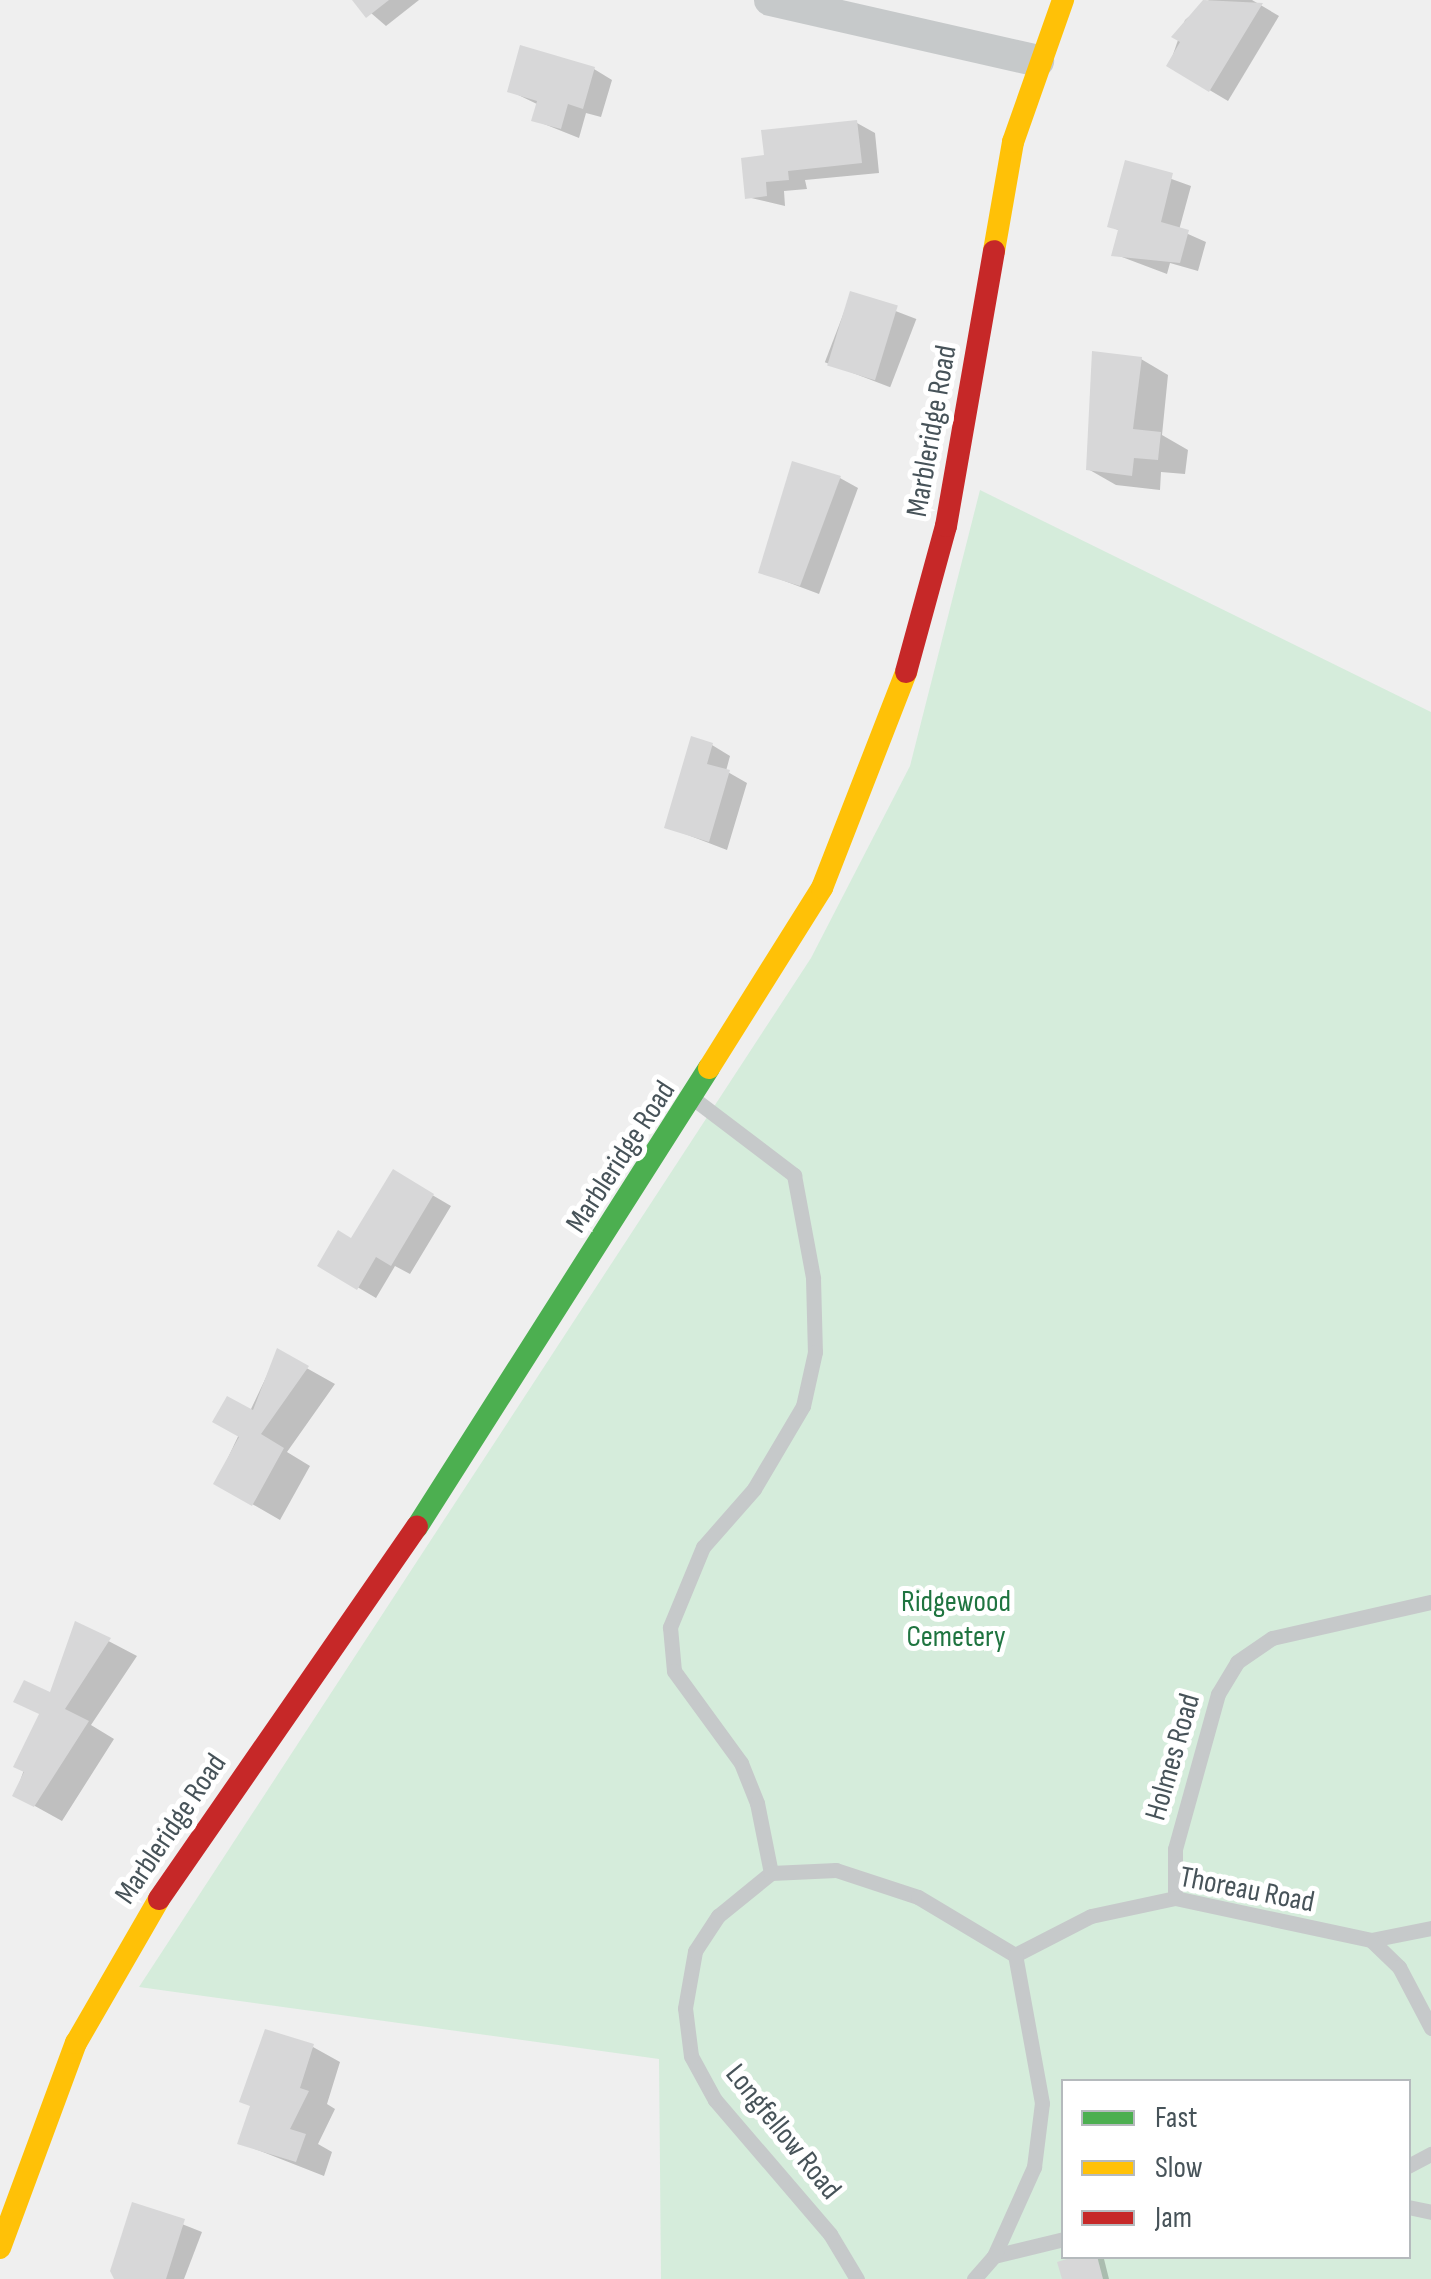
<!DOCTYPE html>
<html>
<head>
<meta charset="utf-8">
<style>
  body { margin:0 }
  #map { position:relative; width:1431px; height:2279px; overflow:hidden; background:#efefef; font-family:"Sofia Sans Condensed",sans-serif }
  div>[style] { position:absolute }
  .green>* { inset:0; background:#d5ecdb }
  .shadow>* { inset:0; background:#0003; transform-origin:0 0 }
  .building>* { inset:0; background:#d7d7d8; transform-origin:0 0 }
  .lane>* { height:15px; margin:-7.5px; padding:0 7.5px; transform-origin:7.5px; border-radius:7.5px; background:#c6c9ca }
  .street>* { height:32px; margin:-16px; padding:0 16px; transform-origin:16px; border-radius:16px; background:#c6c9ca }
  .fast>* { height:22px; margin:-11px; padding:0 11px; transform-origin:11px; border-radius:11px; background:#4caf50 }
  .slow>* { height:22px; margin:-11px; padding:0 11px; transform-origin:11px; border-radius:11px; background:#ffc107 }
  .jam>* { height:22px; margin:-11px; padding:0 11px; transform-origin:11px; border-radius:11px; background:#c62828 }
  span { translate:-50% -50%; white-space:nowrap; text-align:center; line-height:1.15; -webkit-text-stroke:10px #fff; paint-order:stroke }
  .street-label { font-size:30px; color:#475359 }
  .park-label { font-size:30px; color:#1f7440 }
  .legend { position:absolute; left:1061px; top:2079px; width:350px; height:180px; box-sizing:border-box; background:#fff; border:2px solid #b5babd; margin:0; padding:12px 18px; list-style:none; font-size:30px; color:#475359 }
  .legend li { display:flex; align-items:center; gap:20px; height:50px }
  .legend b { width:50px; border:2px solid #b5babd }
</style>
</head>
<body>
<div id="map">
  <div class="green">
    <i style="clip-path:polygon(evenodd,980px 490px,1431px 712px,1431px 2279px,661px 2279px,659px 2059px,139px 1987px,811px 958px,910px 766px,980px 490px,1064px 2082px,1408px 2082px,1408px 2256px,1064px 2256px,1064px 2082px)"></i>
  </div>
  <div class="shadow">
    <i style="clip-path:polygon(356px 0,419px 0,386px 26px)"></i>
    <i style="clip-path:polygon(1209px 0,1252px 0,1279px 16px,1228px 101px,1169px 66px,1185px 20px)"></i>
    <i style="clip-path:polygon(594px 69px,612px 80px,601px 117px,586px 113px,579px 138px,534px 120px,539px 105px,510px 91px)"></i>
    <i style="clip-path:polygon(857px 123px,875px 133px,879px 173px,805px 180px,807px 189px,784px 191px,785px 206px,747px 197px,766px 158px)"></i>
    <i style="clip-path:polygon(1127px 163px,1191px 186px,1179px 230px,1206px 242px,1198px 271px,1170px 263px,1167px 274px,1114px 254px,1120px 231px,1110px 226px)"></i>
    <i style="left:851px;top:294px;width:70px;height:73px;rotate:21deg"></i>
    <i style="clip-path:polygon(1141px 359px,1168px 375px,1162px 435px,1188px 450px,1185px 474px,1161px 472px,1160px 490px,1116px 485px,1088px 469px)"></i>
    <i style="clip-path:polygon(840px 478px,858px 488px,819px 594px,761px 572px)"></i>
    <i style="clip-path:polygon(712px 745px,730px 756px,726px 771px,747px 783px,727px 850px,667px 827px)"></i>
    <i style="clip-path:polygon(393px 1172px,451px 1206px,410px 1274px,395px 1266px,376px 1298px,320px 1265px,352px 1241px)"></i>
    <i style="clip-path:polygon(278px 1352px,335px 1384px,287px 1452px,310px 1466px,280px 1520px,216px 1483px)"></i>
    <i style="clip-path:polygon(76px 1624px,137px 1656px,91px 1725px,114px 1739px,62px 1821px,15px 1795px)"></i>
    <i style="clip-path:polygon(313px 2047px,340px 2062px,327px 2104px,335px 2109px,318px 2144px,332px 2152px,324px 2176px,240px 2143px,252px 2106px)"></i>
    <i style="clip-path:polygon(134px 2205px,202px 2232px,184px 2279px,115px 2279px)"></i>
    <i style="clip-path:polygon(1086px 2256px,1104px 2259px,1109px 2279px,1065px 2279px)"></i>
  </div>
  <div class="building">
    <i style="clip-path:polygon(352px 0,389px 0,366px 18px)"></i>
    <i style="clip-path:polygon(1203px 0,1263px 3px,1209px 92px,1166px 66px,1180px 42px,1171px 37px)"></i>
    <i style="clip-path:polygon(520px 45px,595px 67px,583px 109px,568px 104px,561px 129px,531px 121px,537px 101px,507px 92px)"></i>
    <i style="clip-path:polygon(857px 120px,862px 163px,788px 171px,789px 180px,766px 182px,767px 196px,745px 199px,741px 158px,764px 155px,761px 130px)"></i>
    <i style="clip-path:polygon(1125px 160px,1173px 173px,1161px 222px,1189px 230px,1180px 263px,1111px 256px,1118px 230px,1107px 227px)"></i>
    <i style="left:850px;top:291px;width:50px;height:78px;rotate:17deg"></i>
    <i style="clip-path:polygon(1092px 351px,1142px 357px,1133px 429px,1161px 432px,1158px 460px,1134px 458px,1132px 476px,1086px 470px)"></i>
    <i style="clip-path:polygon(792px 461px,841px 476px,800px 586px,758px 573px)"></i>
    <i style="clip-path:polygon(691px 736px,713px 743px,707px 764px,730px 770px,709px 842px,664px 828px)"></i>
    <i style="clip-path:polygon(393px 1169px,434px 1194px,391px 1266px,376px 1257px,357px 1290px,317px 1266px,338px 1230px,351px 1238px)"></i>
    <i style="clip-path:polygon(277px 1348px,309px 1366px,261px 1434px,284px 1448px,252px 1506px,213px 1484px,239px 1437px,212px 1422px,227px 1396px,253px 1410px)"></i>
    <i style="clip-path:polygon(75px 1621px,111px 1638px,65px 1709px,89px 1721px,34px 1807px,12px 1796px,24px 1772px,13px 1767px,39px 1714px,13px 1702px,24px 1680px,50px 1692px)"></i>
    <i style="clip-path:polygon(265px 2029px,314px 2044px,300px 2088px,309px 2091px,290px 2129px,306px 2134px,296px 2162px,237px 2144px,250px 2106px,239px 2102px)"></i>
    <i style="clip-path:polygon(132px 2202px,185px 2219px,166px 2279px,114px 2279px,110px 2271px)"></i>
    <i style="clip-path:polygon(1077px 2256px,1097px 2256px,1103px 2279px,1062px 2279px,1057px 2262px)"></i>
  </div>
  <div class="lane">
    <i style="left:694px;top:1099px;width:126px;rotate:37.2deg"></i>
    <i style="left:794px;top:1175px;width:105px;rotate:79.5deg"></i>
    <i style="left:813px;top:1278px;width:74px;rotate:88.5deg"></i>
    <i style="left:815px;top:1352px;width:55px;rotate:102.5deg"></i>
    <i style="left:803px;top:1406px;width:96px;rotate:120.6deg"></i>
    <i style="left:754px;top:1489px;width:77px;rotate:131.3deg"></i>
    <i style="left:703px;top:1547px;width:87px;rotate:112.4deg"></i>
    <i style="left:670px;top:1627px;width:44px;rotate:84.8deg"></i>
    <i style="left:674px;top:1671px;width:114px;rotate:53.9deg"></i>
    <i style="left:741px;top:1763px;width:43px;rotate:68.2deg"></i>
    <i style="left:757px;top:1803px;width:71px;rotate:78.7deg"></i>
    <i style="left:1175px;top:1898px;width:49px;rotate:-90deg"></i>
    <i style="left:1175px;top:1849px;width:161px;rotate:-74.5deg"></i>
    <i style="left:1218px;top:1694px;width:37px;rotate:-59deg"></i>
    <i style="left:1237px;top:1662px;width:42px;rotate:-34.4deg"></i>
    <i style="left:1272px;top:1638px;width:163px;rotate:-12.8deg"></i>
    <i style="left:1371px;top:1940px;width:61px;rotate:-11.3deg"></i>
    <i style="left:1015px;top:1955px;width:85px;rotate:-27.2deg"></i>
    <i style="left:1091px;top:1916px;width:86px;rotate:-12.1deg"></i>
    <i style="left:1175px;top:1898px;width:200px;rotate:12.1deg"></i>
    <i style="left:1371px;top:1940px;width:39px;rotate:44deg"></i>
    <i style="left:1399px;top:1967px;width:69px;rotate:62.3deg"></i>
    <i style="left:1408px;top:2166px;width:26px;rotate:-28deg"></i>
    <i style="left:1408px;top:2207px;width:24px;rotate:12deg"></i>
    <i style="left:994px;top:2256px;width:72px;rotate:-13.7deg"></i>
    <i style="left:857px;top:2279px;width:52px;rotate:-121deg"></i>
    <i style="left:830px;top:2234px;width:177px;rotate:-130.6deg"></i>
    <i style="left:715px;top:2100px;width:50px;rotate:-118.6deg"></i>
    <i style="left:691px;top:2056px;width:48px;rotate:-97.1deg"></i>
    <i style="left:685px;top:2008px;width:58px;rotate:-80deg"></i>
    <i style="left:695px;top:1951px;width:42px;rotate:-56.7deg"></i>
    <i style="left:718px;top:1916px;width:68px;rotate:-39.1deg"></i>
    <i style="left:771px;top:1873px;width:65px;rotate:-2.6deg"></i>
    <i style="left:836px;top:1870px;width:86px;rotate:18.2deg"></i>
    <i style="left:918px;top:1897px;width:113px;rotate:30.9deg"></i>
    <i style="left:974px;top:2279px;width:30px;rotate:-49deg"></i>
    <i style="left:994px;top:2256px;width:98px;rotate:-65.8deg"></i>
    <i style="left:1034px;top:2167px;width:64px;rotate:-82.9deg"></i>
    <i style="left:1042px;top:2103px;width:150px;rotate:-100.3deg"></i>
  </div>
  <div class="street">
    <i style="left:770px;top:0;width:275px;rotate:12.8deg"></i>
  </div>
  <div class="fast">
    <i style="left:417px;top:1527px;width:544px;rotate:-57.54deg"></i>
  </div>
  <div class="slow">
    <i style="left:994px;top:251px;width:111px;rotate:-80.1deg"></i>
    <i style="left:1013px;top:142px;width:151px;rotate:-70.6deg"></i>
    <i style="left:709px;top:1068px;width:213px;rotate:-57.9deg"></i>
    <i style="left:822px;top:888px;width:232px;rotate:-68.7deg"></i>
    <i style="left:0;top:2248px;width:219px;rotate:-69.7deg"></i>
    <i style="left:76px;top:2043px;width:166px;rotate:-60deg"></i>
  </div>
  <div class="jam">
    <i style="left:906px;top:672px;width:151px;rotate:-74.7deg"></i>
    <i style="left:946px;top:526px;width:279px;rotate:-80.1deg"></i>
    <i style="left:159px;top:1899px;width:453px;rotate:-55.3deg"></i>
  </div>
  <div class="street-label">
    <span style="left:932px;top:431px;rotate:-80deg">Marbleridge Road</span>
    <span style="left:621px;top:1157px;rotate:-57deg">Marbleridge Road</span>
    <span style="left:1173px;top:1757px;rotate:-74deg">Holmes Road</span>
    <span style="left:171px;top:1829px;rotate:-56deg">Marbleridge Road</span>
    <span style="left:1247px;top:1890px;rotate:11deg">Thoreau Road</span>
    <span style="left:783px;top:2132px;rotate:51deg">Longfellow Road</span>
  </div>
  <div class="park-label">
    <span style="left:956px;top:1619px">Ridgewood<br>Cemetery</span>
  </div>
  <ul class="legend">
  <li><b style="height:12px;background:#4caf50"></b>Fast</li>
  <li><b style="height:12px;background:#ffc107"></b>Slow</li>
  <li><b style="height:12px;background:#c62828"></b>Jam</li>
  </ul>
</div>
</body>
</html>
